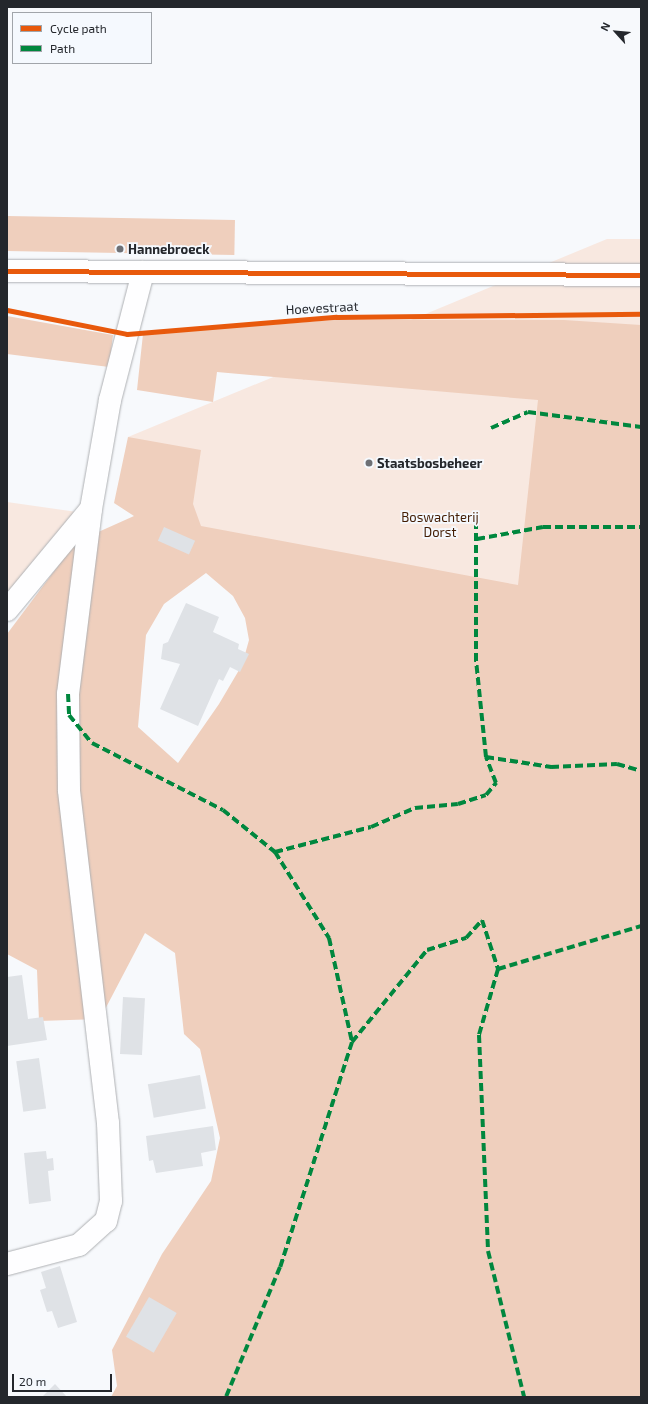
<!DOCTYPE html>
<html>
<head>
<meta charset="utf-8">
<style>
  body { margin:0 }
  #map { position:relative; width:648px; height:1404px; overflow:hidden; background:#f7f9fc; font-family:"Exo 2",sans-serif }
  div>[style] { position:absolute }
  .green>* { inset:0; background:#f8e8e0 }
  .forest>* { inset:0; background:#efcfbd; transform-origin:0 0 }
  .building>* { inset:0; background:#dfe2e6; transform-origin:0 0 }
  .roads { filter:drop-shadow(0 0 1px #aeb0b3) drop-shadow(0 0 1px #aeb0b3) }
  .minor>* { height:22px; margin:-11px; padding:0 11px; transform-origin:11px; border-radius:11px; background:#fefeff }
  .quiet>* { height:4px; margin-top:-2px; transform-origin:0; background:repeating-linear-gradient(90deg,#00873e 0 8px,transparent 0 12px) }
  .cycleway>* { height:5px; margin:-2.5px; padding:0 2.5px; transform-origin:2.5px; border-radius:2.5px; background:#e8590c }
  .dots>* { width:11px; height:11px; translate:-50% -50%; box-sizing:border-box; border:2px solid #f5f9fe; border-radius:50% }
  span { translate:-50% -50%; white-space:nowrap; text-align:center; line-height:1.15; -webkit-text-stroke:3.5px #f5f9fe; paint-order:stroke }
  .poi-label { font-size:13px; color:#24272c; font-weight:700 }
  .left { translate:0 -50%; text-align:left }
  .street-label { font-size:13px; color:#24272c }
  .park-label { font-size:13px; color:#441d04 }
  .frame { position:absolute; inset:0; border:8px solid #24272c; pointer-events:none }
  .legend { position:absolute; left:12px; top:12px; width:140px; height:52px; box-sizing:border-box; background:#f5f9fe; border:1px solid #a1a5aa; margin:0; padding:5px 7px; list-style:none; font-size:12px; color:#24272c }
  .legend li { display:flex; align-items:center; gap:8px; height:20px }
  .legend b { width:20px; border:1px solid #a1a5aa }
  .north { position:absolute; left:596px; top:12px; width:40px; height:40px; -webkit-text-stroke:3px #f5f9fe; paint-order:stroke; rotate:297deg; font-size:11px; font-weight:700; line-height:16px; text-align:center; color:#24272c }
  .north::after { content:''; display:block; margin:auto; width:14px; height:18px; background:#24272c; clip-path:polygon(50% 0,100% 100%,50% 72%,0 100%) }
  .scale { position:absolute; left:12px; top:1374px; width:100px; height:18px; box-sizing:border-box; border:2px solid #24272c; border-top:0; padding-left:5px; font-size:12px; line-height:14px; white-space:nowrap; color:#24272c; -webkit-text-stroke:3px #f5f9fe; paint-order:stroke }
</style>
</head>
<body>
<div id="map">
  <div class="green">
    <i style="clip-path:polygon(607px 239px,641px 239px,641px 1397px,384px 970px,257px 608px,128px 437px)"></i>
    <i style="clip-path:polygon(7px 502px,77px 512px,47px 544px,7px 595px)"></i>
  </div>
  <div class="forest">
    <i style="left:7px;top:216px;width:228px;height:35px;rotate:1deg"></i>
    <i style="clip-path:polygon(7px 316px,113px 335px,109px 367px,7px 354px)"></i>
    <i style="clip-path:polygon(evenodd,334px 320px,564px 320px,641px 325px,641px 1397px,111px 1397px,117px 1386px,112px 1350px,162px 1254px,211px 1181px,220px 1138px,200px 1049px,184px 1034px,175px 953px,145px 933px,100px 1019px,39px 1021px,37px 970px,7px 954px,7px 634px,76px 542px,134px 516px,114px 503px,128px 437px,201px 450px,193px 504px,201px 526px,518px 585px,538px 400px,217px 372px,213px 402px,137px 390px,143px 334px,334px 320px,206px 573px,233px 596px,245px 618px,249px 640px,242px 665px,219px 704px,178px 763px,138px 727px,146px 635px,164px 604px,206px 573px)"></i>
  </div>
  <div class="building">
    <i style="left:164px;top:527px;width:34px;height:15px;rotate:24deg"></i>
    <i style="clip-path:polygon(186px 603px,219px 617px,213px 632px,239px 644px,238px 649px,249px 654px,240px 672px,230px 667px,223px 681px,219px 679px,198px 726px,160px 709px,180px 664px,161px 659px,163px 644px,168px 642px)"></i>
    <i style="clip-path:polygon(22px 975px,28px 1019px,43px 1017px,47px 1040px,7px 1046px,7px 977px)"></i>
    <i style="left:123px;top:997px;width:22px;height:57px;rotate:3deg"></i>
    <i style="left:39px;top:1058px;width:51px;height:23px;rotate:82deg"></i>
    <i style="left:200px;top:1075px;width:34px;height:53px;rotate:80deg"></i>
    <i style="clip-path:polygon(213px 1126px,216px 1150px,201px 1153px,203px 1166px,156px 1173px,153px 1160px,149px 1161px,146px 1136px)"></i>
    <i style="clip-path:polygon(46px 1151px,47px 1159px,53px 1158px,54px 1170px,48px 1171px,51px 1201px,29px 1204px,24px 1153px)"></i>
    <i style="clip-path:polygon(60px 1266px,77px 1322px,58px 1328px,52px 1311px,47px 1312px,40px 1290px,46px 1288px,41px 1272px)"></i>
    <i style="left:149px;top:1297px;width:32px;height:46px;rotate:30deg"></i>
    <i style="clip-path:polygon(55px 1384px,67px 1397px,42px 1397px)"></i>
  </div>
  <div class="roads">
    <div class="minor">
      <i style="left:7px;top:271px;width:634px;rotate:0.36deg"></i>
      <i style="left:7px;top:610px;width:131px;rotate:-50.3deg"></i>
      <i style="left:7px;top:1264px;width:74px;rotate:-14.8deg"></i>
      <i style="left:79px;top:1245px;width:36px;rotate:-42deg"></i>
      <i style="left:106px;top:1221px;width:21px;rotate:-76deg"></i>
      <i style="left:111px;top:1201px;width:78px;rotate:-92.2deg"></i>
      <i style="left:108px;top:1123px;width:335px;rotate:-96.7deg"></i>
      <i style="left:69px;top:790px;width:96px;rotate:-90.6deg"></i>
      <i style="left:68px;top:694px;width:186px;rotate:-82.9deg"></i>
      <i style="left:91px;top:509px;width:111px;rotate:-80.1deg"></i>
      <i style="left:110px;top:400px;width:132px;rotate:-75.5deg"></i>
    </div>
  </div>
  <div class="quiet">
    <i style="left:491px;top:428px;width:40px;rotate:-23.4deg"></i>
    <i style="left:528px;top:412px;width:114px;rotate:7.6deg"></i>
    <i style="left:477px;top:539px;width:67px;rotate:-10.3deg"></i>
    <i style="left:543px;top:527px;width:98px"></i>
    <i style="left:68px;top:694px;width:21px;rotate:87deg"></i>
    <i style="left:69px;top:715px;width:36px;rotate:51deg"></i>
    <i style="left:92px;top:743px;width:147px;rotate:27.1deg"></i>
    <i style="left:223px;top:810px;width:67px;rotate:38.9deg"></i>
    <i style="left:275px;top:852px;width:102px;rotate:57.9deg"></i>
    <i style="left:329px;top:938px;width:107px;rotate:77.5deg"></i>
    <i style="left:352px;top:1042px;width:236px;rotate:107.7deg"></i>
    <i style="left:280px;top:1267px;width:141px;rotate:112.6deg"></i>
    <i style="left:486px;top:757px;width:66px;rotate:8.7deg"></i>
    <i style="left:551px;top:767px;width:66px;rotate:-2.6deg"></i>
    <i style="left:617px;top:764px;width:25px;rotate:16deg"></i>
    <i style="left:275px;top:852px;width:99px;rotate:-14.6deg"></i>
    <i style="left:371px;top:827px;width:48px;rotate:-23.4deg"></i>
    <i style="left:415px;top:808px;width:43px;rotate:-5.3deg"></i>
    <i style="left:458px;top:804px;width:29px;rotate:-18deg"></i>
    <i style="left:486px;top:795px;width:16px;rotate:-50deg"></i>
    <i style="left:496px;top:783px;width:28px;rotate:-111deg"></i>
    <i style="left:486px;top:757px;width:97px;rotate:-95.9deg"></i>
    <i style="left:476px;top:661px;width:141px;rotate:-90deg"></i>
    <i style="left:498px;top:969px;width:69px;rotate:106.1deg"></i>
    <i style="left:479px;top:1035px;width:216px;rotate:87.6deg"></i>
    <i style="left:488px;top:1251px;width:150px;rotate:76.1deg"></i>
    <i style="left:352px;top:1042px;width:119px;rotate:-50.8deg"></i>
    <i style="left:427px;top:950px;width:41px;rotate:-17.1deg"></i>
    <i style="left:466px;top:938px;width:24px;rotate:-48deg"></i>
    <i style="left:482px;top:920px;width:52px;rotate:71.9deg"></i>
    <i style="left:498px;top:969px;width:149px;rotate:-16.7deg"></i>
  </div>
  <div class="cycleway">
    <i style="left:7px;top:271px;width:634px;rotate:0.36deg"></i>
    <i style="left:7px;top:310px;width:122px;rotate:11.3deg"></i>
    <i style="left:127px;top:334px;width:210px;rotate:-4.7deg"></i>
    <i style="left:336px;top:317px;width:305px;rotate:-0.6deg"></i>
  </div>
  <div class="dots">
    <i style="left:120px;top:249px;background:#6e7075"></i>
    <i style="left:369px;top:463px;background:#6e7075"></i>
  </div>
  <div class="poi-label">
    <span class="left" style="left:128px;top:249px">Hannebroeck</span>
    <span class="left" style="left:377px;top:463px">Staatsbosbeheer</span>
  </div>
  <div class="street-label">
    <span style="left:322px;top:308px;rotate:-3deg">Hoevestraat</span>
  </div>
  <div class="park-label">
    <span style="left:440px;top:525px">Boswachterij<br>Dorst</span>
  </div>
  <div class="frame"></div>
  <ul class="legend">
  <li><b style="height:5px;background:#e8590c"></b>Cycle path</li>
  <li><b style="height:5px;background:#00873e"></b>Path</li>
  </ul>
  <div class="north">N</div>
  <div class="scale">20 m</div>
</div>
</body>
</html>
